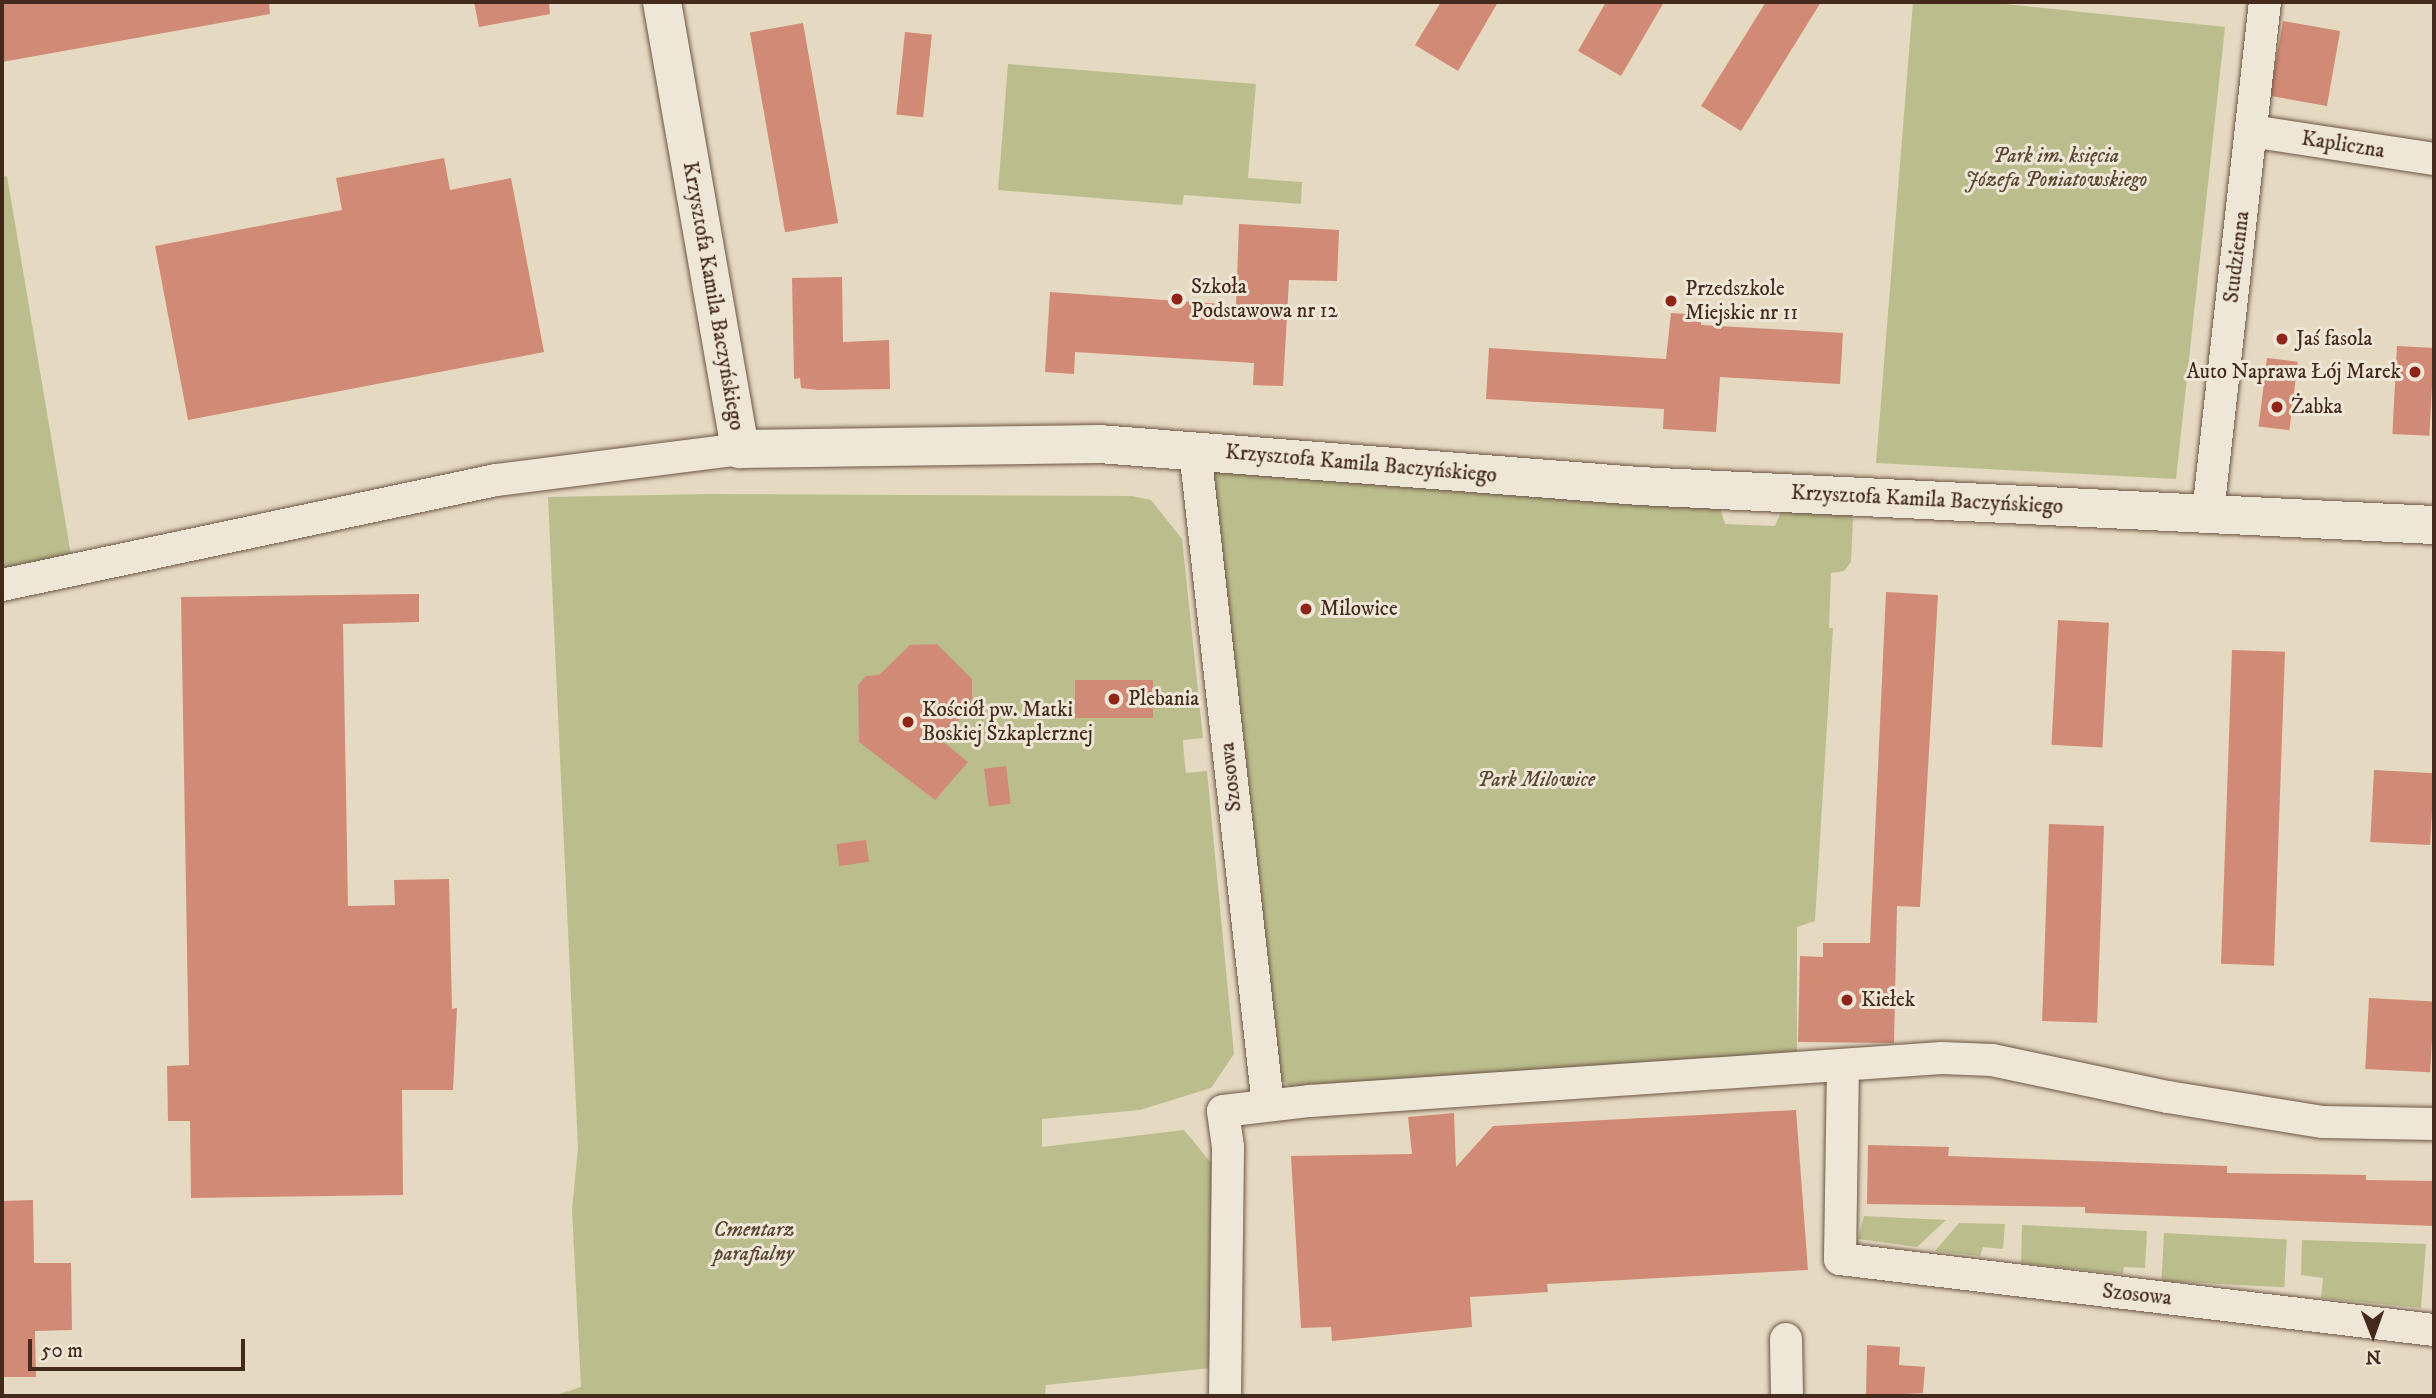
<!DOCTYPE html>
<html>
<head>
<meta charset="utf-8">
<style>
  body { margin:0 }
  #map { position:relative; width:2436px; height:1398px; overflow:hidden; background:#e5d9c1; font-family:"IM FELL DW Pica",serif }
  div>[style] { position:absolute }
  .green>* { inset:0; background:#bcbd8d; transform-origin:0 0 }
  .building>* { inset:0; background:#d18a76; transform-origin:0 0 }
  .roads { filter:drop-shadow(0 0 2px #6c5646) drop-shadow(0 0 2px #6c5646) }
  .minor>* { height:32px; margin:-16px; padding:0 16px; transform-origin:16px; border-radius:16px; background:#eee6d7 }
  .tertiary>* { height:38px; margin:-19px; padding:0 19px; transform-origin:19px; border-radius:19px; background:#eee6d7 }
  .dots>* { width:19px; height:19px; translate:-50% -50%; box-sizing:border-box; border:4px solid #eee6d7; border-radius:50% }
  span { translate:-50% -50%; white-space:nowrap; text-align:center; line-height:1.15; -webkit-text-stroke:6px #eee6d7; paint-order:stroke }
  .street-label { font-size:21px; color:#442a1d }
  .park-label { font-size:21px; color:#5c4733; font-style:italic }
  .poi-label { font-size:21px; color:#442a1d }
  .left { translate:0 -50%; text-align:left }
  .right { translate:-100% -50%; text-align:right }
  .frame { position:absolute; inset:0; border:4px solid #442a1d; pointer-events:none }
  .north { position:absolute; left:2338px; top:1300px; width:70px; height:70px; -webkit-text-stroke:5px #eee6d7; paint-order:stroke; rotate:179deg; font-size:19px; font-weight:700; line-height:28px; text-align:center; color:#442a1d }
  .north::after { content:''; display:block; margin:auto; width:24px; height:32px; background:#442a1d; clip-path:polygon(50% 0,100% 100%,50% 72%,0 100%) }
  .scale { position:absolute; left:28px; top:1339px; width:217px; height:32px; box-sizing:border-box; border:4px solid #442a1d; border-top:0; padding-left:9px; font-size:21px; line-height:24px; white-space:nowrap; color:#442a1d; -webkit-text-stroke:5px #eee6d7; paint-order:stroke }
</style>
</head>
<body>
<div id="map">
  <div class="green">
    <i style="clip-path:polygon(1913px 2px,1986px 2px,2225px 27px,2176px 479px,1876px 463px)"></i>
    <i style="clip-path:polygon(1008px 64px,1256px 84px,1248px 178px,1302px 182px,1301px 204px,1184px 195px,1182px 205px,998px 190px)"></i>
    <i style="clip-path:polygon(7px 176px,71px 555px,2px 571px,2px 177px)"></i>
    <i style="clip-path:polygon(1215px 467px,1719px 505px,1725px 524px,1775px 526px,1783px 507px,1846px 511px,1853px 519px,1851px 562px,1844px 571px,1831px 573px,1829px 628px,1833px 628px,1815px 921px,1797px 927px,1797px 1058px,1294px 1090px,1281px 1079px,1245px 748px,1207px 485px)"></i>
    <i style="clip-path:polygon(710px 494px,1131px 496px,1151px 500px,1182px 539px,1203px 738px,1183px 740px,1184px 756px,1186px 773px,1207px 771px,1234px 1054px,1211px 1088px,1140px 1110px,1042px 1119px,1042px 1147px,1184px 1130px,1217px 1170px,1221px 1367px,1046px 1385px,1045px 1396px,553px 1396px,581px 1387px,572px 1210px,578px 1148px,548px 497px)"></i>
    <i style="clip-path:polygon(1864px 1216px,1946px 1220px,1917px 1247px,1858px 1239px)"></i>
    <i style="clip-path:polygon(1959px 1223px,2005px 1224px,2003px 1249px,1983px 1247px,1980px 1256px,1935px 1251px)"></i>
    <i style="clip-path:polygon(2022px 1225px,2147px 1231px,2145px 1268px,2124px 1267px,2123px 1274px,2021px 1263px)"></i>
    <i style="left:2164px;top:1233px;width:123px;height:48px;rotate:3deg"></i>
    <i style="clip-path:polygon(2302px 1240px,2426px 1244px,2421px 1308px,2321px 1298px,2323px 1278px,2301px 1275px)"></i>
  </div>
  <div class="building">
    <i style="clip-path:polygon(2px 2px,269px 2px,270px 14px,2px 62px)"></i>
    <i style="clip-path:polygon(474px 2px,549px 2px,550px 14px,479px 27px)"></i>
    <i style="clip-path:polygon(1441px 2px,1498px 2px,1458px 71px,1415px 45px)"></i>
    <i style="clip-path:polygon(1606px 2px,1664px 2px,1621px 76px,1578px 51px)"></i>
    <i style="clip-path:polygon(1766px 2px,1821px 2px,1741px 131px,1701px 106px)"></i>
    <i style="left:2283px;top:21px;width:58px;height:76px;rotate:10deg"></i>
    <i style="left:803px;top:23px;width:203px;height:54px;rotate:80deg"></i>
    <i style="left:905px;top:32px;width:27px;height:83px;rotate:6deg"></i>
    <i style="clip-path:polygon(444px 158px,450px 190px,511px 178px,544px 352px,188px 420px,155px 246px,342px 210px,336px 178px)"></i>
    <i style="clip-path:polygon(1239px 224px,1339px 230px,1337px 281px,1289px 280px,1283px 386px,1253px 385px,1254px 363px,1075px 352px,1074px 374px,1045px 372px,1050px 292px,1236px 305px)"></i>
    <i style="clip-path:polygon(842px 277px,843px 342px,889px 340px,890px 389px,818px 390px,801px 388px,800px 378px,794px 379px,792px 278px)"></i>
    <i style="clip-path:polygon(1671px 313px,1701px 315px,1701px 325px,1843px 333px,1840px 384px,1720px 377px,1716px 432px,1663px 429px,1664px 409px,1486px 399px,1489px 348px,1666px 359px)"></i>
    <i style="left:2397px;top:346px;width:37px;height:88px;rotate:3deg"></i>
    <i style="left:2267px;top:358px;width:31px;height:69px;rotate:7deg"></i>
    <i style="clip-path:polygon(1886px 592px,1938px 595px,1920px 907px,1897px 906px,1894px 1043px,1798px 1042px,1800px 956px,1823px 957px,1823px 943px,1870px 943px)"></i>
    <i style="clip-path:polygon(419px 594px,419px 622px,343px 624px,348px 906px,395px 905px,394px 880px,449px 879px,452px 1009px,457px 1008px,453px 1090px,402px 1090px,403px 1195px,191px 1198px,190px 1121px,168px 1121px,167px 1066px,189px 1065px,181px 597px)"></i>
    <i style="left:2058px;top:620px;width:51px;height:125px;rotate:3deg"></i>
    <i style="clip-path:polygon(937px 644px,972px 679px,972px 706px,941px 740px,968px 762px,935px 800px,859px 742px,858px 685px,866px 676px,879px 675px,910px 645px)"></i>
    <i style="left:2232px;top:650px;width:53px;height:314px;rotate:2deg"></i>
    <i style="left:1075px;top:680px;width:78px;height:38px"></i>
    <i style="left:1006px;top:766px;width:38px;height:22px;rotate:83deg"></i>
    <i style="left:2374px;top:770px;width:60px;height:72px;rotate:3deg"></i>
    <i style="left:2049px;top:824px;width:55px;height:197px;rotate:2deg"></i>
    <i style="left:866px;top:840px;width:22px;height:30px;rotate:82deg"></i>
    <i style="left:2369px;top:998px;width:65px;height:71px;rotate:3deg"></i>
    <i style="clip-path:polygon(1796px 1110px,1808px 1270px,1547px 1284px,1548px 1292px,1470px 1297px,1472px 1327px,1332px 1341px,1331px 1327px,1301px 1328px,1291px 1156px,1412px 1154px,1408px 1117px,1454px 1113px,1456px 1167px,1493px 1126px)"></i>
    <i style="clip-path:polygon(1868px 1145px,1949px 1147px,1948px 1156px,2227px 1166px,2227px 1173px,2366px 1175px,2366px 1180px,2434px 1181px,2434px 1226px,2085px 1213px,2085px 1207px,1867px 1204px)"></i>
    <i style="clip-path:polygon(33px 1200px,34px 1263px,71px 1263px,72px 1330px,35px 1331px,36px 1377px,2px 1377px,2px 1201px)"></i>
    <i style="clip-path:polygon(1867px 1345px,1900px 1347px,1899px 1365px,1925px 1367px,1923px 1393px,1866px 1396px)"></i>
  </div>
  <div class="roads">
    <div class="minor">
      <i style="left:2251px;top:131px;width:185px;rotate:8.7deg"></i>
      <i style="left:1195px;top:450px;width:659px;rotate:83.64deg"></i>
      <i style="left:2208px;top:513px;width:514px;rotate:-83.64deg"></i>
      <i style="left:2px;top:585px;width:505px;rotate:-12deg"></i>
      <i style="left:496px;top:480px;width:246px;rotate:-7.2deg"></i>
      <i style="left:1843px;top:1066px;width:193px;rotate:90.9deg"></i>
      <i style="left:1840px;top:1259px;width:598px;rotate:6.82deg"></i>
      <i style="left:1786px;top:1339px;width:57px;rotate:89deg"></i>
      <i style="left:1225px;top:1396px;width:249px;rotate:-89.3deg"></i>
      <i style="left:1228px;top:1147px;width:36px;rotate:-98deg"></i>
      <i style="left:1223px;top:1111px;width:88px;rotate:-6.6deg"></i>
      <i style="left:1310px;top:1101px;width:633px;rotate:-3.89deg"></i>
      <i style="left:1942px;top:1058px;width:50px;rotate:2.3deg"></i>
      <i style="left:1992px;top:1060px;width:180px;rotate:11.9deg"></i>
      <i style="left:2168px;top:1097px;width:157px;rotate:9.2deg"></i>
      <i style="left:2323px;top:1122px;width:111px;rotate:1deg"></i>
    </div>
    <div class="tertiary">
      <i style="left:662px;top:2px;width:454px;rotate:80.1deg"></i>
      <i style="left:740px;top:449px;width:359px;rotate:-0.8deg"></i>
      <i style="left:1099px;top:444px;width:542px;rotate:4.45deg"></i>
      <i style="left:1639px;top:486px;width:796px;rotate:2.81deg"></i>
    </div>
  </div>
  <div class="dots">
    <i style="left:1177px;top:299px;background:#8f2418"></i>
    <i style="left:1671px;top:301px;background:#8f2418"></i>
    <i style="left:2282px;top:339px;background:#8f2418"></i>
    <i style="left:2415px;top:372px;background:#8f2418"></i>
    <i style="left:2277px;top:407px;background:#8f2418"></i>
    <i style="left:1306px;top:609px;background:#8f2418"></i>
    <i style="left:1114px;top:699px;background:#8f2418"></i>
    <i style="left:908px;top:722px;background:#8f2418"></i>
    <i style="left:1847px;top:1000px;background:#8f2418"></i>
  </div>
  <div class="street-label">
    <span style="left:2343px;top:145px;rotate:9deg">Kapliczna</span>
    <span style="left:2237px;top:257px;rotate:-83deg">Studzienna</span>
    <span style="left:713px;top:296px;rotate:80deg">Krzysztofa Kamila Baczyńskiego</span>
    <span style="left:1361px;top:464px;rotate:5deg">Krzysztofa Kamila Baczyńskiego</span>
    <span style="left:1927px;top:500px;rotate:3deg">Krzysztofa Kamila Baczyńskiego</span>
    <span style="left:1231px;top:777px;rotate:-96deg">Szosowa</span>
    <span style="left:2137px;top:1295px;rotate:6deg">Szosowa</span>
  </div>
  <div class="park-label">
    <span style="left:2056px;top:168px">Park im. księcia<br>Józefa Poniatowskiego</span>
    <span style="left:1536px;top:780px">Park Milowice</span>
    <span style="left:754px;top:1242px">Cmentarz<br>parafialny</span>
  </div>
  <div class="poi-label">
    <span class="left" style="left:1191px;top:299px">Szkoła<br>Podstawowa nr 12</span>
    <span class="left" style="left:1685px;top:301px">Przedszkole<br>Miejskie nr 11</span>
    <span class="left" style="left:2296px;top:339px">Jaś fasola</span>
    <span class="right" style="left:2401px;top:372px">Auto Naprawa Łój Marek</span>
    <span class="left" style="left:2291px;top:407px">Żabka</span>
    <span class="left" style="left:1320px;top:609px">Milowice</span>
    <span class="left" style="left:1128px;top:699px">Plebania</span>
    <span class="left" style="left:922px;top:722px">Kościół pw. Matki<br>Boskiej Szkaplerznej</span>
    <span class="left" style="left:1861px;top:1000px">Kiełek</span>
  </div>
  <div class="frame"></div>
  <div class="north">N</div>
  <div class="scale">50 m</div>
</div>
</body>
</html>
